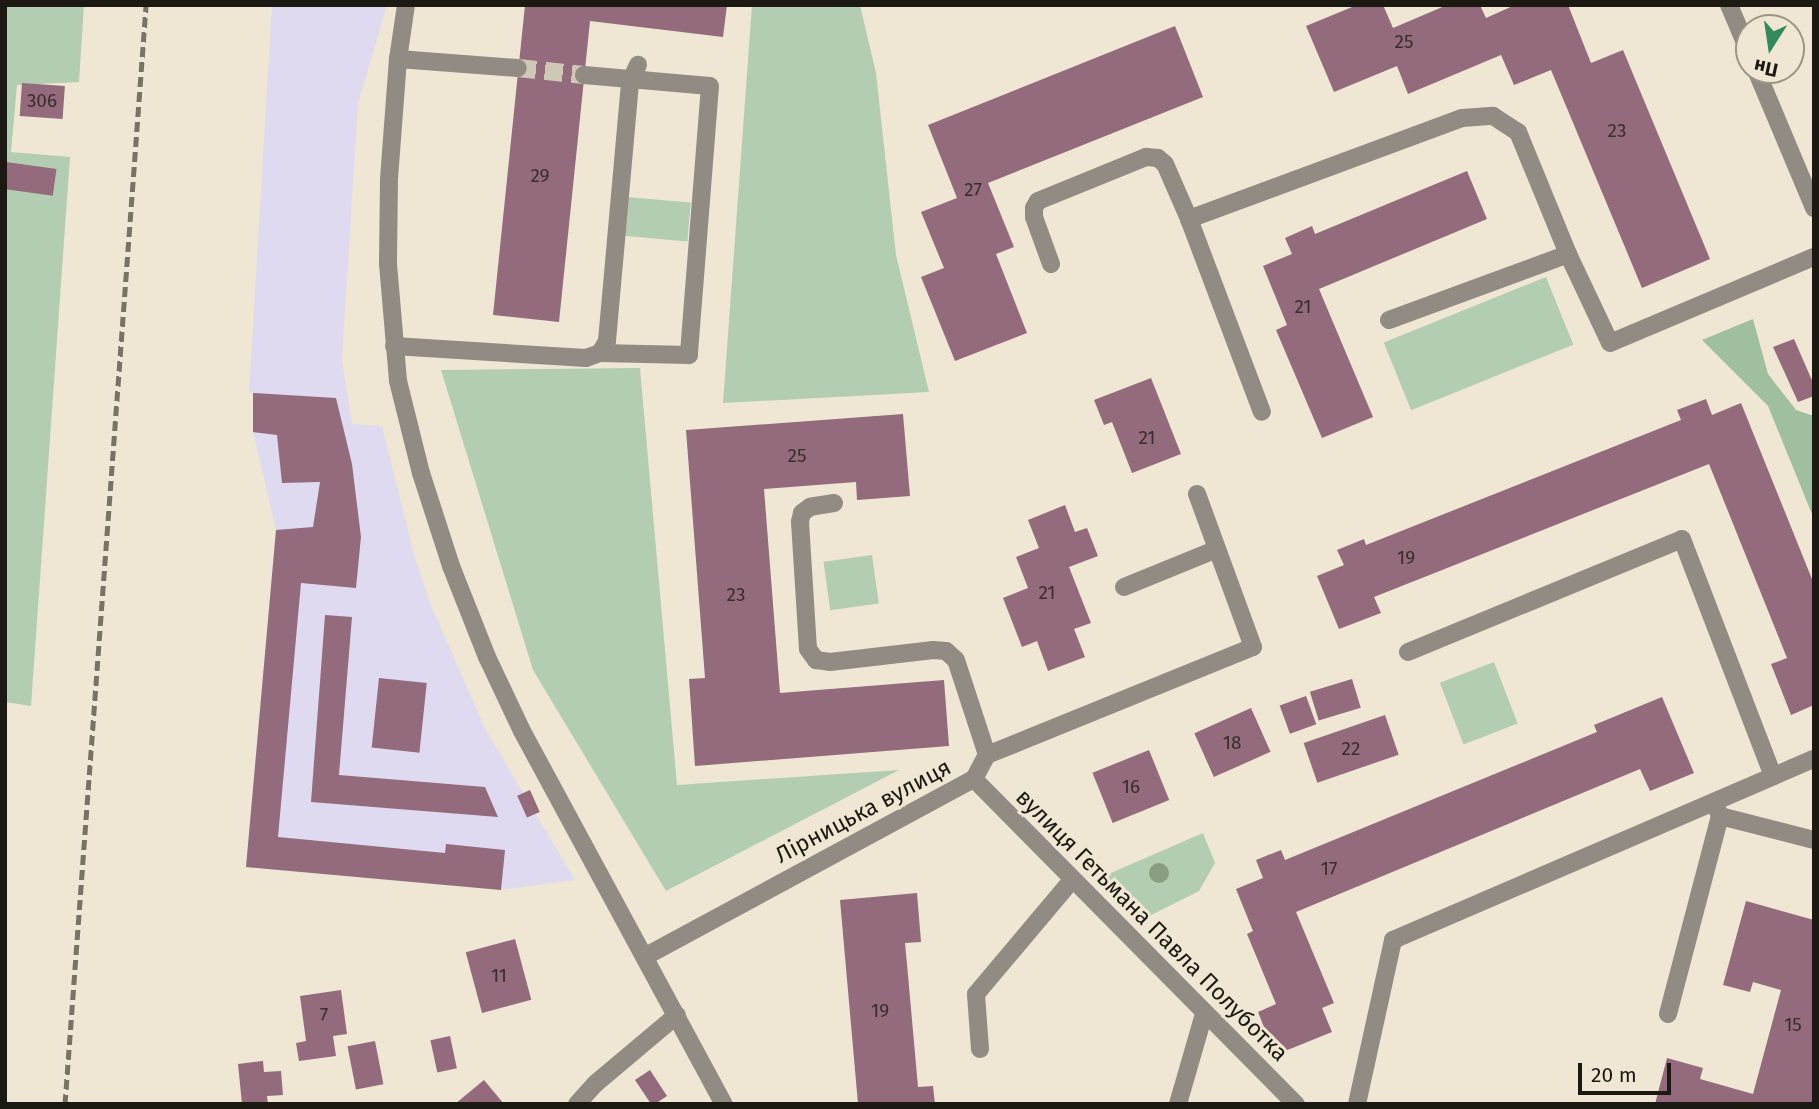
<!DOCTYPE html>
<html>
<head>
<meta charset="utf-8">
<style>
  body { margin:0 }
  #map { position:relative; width:1819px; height:1109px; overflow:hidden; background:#efe7d3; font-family:"Fira Sans",sans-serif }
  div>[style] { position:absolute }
  .industrial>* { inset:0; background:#dfdaf0 }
  .green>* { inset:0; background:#b3cdb3; transform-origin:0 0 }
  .forest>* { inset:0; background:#9fbf9f }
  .building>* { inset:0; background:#936b7c; transform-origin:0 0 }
  .minor-tunnel>* { height:18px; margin-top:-9px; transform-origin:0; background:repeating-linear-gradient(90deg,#cfc8b6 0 18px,transparent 0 27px) }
  .minor>* { height:18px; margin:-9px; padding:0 9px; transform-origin:9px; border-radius:9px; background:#918b84 }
  .rail>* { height:5px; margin-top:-2.5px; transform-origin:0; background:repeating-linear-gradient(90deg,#787366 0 10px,transparent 0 15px) }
  .trees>* { width:20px; height:20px; margin:-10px; border-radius:50%; background:#889e7e }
  span { translate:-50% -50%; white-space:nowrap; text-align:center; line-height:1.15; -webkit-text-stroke:6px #efe7d3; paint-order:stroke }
  .number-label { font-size:19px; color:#3a2e2c }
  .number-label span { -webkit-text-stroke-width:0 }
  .street-label { font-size:23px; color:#1c1912 }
  .frame { position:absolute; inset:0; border:7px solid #1c1912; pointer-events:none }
  .north { position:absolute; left:1735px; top:14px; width:70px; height:70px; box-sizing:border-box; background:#efe7d3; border:2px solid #9b9586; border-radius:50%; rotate:192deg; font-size:19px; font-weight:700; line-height:28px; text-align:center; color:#1c1912 }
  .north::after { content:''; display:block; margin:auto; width:24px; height:32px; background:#34895d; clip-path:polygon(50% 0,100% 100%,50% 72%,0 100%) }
  .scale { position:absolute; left:1578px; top:1063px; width:93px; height:32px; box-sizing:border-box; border:4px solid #1c1912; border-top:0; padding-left:9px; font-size:21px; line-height:24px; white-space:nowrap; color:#1c1912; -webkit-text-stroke:5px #efe7d3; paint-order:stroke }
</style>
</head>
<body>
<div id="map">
  <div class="industrial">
    <i style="clip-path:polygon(272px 5px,387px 5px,358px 104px,342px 360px,352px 424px,382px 426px,414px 554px,432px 608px,487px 732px,575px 880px,501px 890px,246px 867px,276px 530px,253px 432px,253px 393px,249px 392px)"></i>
  </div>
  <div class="green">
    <i style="clip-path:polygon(5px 5px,84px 5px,79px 82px,17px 85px,11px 152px,70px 157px,31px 706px,5px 702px)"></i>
    <i style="clip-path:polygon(752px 5px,860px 5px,876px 73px,896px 255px,929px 392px,723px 403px)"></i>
    <i style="left:627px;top:197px;width:64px;height:39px;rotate:5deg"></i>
    <i style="left:1546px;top:277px;width:73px;height:175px;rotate:68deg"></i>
    <i style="clip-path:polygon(640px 368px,677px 785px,899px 770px,666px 891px,533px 670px,441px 370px)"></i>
    <i style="left:872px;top:555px;width:49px;height:49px;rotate:82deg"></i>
    <i style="left:1494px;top:662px;width:66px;height:58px;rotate:69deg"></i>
    <i style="clip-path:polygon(1203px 833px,1215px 863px,1199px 891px,1139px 921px,1097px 879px)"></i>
  </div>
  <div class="forest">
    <i style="clip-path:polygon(1753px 319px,1768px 374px,1796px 410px,1814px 416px,1814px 519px,1768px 406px,1702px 340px)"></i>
  </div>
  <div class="building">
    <i style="clip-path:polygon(525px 5px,727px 5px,723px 37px,590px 21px,559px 322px,493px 315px)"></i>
    <i style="clip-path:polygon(1357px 5px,1383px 5px,1393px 28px,1447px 5px,1480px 5px,1486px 18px,1515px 5px,1568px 5px,1591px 63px,1623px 50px,1710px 259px,1642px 288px,1551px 70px,1514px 85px,1501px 55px,1408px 94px,1397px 66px,1334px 92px,1306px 26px)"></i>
    <i style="clip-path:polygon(1175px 26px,1203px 97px,988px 183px,1014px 247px,996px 254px,1027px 333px,955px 361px,921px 277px,944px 268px,921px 212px,957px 198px,928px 125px)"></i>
    <i style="left:22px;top:83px;width:43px;height:33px;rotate:4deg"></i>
    <i style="left:6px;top:162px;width:51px;height:27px;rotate:8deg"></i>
    <i style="clip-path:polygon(1467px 171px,1487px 219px,1319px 289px,1373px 417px,1322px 438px,1276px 330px,1287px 325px,1263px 266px,1292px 254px,1285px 238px,1312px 226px,1315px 234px)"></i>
    <i style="clip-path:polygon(1794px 339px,1814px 385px,1814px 396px,1798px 402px,1773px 347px)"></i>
    <i style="clip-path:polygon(1151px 378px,1181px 454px,1132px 473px,1112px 422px,1104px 425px,1094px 400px)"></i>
    <i style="clip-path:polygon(253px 393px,336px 398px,352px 464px,361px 537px,356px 588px,301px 583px,278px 837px,445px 853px,446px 844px,505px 850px,501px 890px,246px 867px,276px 530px,313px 527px,320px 482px,282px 483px,277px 435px,253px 432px)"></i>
    <i style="clip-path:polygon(1706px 399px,1712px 415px,1741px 403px,1814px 584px,1814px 705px,1791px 715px,1771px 664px,1787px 658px,1709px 464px,1374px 597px,1381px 613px,1339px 629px,1317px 576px,1344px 565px,1337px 550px,1364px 539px,1366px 545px,1681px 420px,1677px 410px)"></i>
    <i style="clip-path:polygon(903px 414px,910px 496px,857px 500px,856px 482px,764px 489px,780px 693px,944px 680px,949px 746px,695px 766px,689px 679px,705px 678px,686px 430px)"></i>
    <i style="clip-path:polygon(1065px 505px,1075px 532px,1087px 528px,1098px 556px,1069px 567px,1091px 623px,1074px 629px,1085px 657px,1048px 671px,1037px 641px,1022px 647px,1003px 598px,1028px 588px,1016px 557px,1039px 548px,1028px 520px)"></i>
    <i style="clip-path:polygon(325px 615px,352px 617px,339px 775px,485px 787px,498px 817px,311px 802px)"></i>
    <i style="left:379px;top:678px;width:48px;height:70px;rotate:6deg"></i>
    <i style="left:1352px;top:679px;width:30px;height:44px;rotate:73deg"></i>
    <i style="left:1306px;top:696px;width:30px;height:28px;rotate:70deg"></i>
    <i style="clip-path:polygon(1662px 697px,1694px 773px,1650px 791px,1640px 769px,1296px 912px,1334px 1003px,1322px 1008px,1332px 1032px,1275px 1055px,1258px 1012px,1276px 1004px,1247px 934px,1253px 931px,1236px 889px,1263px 878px,1256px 860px,1281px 850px,1285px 860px,1597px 732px,1594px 725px)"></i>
    <i style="left:1251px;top:708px;width:48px;height:62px;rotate:66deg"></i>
    <i style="left:1385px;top:715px;width:42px;height:86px;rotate:71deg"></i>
    <i style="left:1149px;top:750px;width:54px;height:61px;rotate:68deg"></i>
    <i style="left:530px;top:790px;width:24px;height:14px;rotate:66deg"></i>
    <i style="clip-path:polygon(917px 893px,921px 942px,905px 943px,907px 964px,918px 1087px,933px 1086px,935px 1104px,858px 1104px,840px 900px)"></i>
    <i style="clip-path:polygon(1746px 901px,1814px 920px,1814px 1104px,1655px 1104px,1667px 1058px,1703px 1068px,1700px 1079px,1753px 1094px,1781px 990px,1753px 982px,1750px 992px,1723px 985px)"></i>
    <i style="left:515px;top:939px;width:63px;height:51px;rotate:75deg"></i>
    <i style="clip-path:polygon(341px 990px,347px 1034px,333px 1036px,336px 1056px,299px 1061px,296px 1043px,306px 1041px,300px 996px)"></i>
    <i style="left:450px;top:1036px;width:33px;height:20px;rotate:78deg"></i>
    <i style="left:375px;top:1041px;width:44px;height:28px;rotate:79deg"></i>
    <i style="clip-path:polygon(263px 1061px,264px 1072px,281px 1071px,283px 1095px,267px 1096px,268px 1104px,242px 1104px,238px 1064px)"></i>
    <i style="clip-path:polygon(650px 1070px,667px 1096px,655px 1104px,651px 1104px,635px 1080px)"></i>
    <i style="clip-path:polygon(484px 1080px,504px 1104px,455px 1104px)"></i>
  </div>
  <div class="minor-tunnel">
    <i style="left:518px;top:68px;width:66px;rotate:6.1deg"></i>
  </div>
  <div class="minor">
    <i style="left:406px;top:5px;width:55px;rotate:98.4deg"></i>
    <i style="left:398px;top:59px;width:121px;rotate:94.3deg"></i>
    <i style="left:389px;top:180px;width:84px;rotate:90.7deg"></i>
    <i style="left:388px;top:264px;width:117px;rotate:85.1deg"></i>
    <i style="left:398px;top:381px;width:95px;rotate:76deg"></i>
    <i style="left:421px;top:473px;width:98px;rotate:72.1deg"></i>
    <i style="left:451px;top:566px;width:98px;rotate:68.4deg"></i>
    <i style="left:487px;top:657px;width:82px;rotate:64.7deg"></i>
    <i style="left:522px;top:731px;width:424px;rotate:61.6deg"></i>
    <i style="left:1729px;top:5px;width:51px;rotate:66.9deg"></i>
    <i style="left:398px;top:59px;width:120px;rotate:4.3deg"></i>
    <i style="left:1756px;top:70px;width:150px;rotate:67.2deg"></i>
    <i style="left:584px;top:75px;width:126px;rotate:5deg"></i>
    <i style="left:710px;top:86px;width:270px;rotate:94.5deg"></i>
    <i style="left:689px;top:355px;width:89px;rotate:-178.7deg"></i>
    <i style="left:1189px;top:219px;width:206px;rotate:69.3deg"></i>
    <i style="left:1051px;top:264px;width:50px;rotate:-109.9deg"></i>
    <i style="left:1034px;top:217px;width:9px;rotate:-90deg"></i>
    <i style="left:1034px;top:208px;width:8px;rotate:-60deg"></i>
    <i style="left:1038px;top:201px;width:117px;rotate:-22.2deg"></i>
    <i style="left:1146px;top:157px;width:12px;rotate:5deg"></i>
    <i style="left:1158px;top:158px;width:9px;rotate:41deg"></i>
    <i style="left:1165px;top:164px;width:60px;rotate:66.4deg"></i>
    <i style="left:1189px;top:219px;width:291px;rotate:-20.3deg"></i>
    <i style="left:1462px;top:118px;width:31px;rotate:-4deg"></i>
    <i style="left:1493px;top:116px;width:30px;rotate:33deg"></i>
    <i style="left:1518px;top:132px;width:132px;rotate:67.7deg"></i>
    <i style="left:1568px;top:254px;width:98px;rotate:64.7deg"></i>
    <i style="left:1610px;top:343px;width:221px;rotate:-22.9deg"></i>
    <i style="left:1389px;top:320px;width:191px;rotate:-20.2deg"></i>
    <i style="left:394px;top:346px;width:192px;rotate:3.6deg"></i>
    <i style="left:586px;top:358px;width:15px;rotate:-20deg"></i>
    <i style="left:600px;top:353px;width:14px;rotate:-60deg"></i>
    <i style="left:607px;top:341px;width:260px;rotate:-84.9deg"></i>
    <i style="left:630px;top:82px;width:19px;rotate:-65deg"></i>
    <i style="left:834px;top:503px;width:24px;rotate:171deg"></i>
    <i style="left:810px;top:507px;width:10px;rotate:143deg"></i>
    <i style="left:802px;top:513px;width:9px;rotate:103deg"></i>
    <i style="left:800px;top:522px;width:127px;rotate:86.4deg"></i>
    <i style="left:808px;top:649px;width:14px;rotate:54deg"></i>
    <i style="left:816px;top:660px;width:14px;rotate:8deg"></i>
    <i style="left:830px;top:662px;width:104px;rotate:-6.6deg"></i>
    <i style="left:933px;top:650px;width:13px;rotate:4deg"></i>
    <i style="left:946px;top:651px;width:13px;rotate:42deg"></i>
    <i style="left:956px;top:660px;width:100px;rotate:71.9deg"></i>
    <i style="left:1124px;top:587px;width:100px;rotate:-22.2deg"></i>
    <i style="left:1408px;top:652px;width:296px;rotate:-22.4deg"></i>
    <i style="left:1682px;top:539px;width:254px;rotate:69deg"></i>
    <i style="left:974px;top:779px;width:458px;rotate:45.3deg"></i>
    <i style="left:1720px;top:816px;width:97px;rotate:14.3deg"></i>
    <i style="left:646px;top:956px;width:373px;rotate:-28.4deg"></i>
    <i style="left:974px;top:779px;width:27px;rotate:-62deg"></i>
    <i style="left:987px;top:755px;width:287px;rotate:-22.1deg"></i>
    <i style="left:1253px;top:647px;width:163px;rotate:-110.1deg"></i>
    <i style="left:1668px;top:1014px;width:205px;rotate:-75.3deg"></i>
    <i style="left:1720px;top:816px;width:15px;rotate:-113deg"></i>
    <i style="left:980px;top:1049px;width:55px;rotate:-94.2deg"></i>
    <i style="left:976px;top:994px;width:149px;rotate:-49.9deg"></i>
    <i style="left:577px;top:1104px;width:27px;rotate:-48deg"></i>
    <i style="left:595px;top:1084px;width:107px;rotate:-40.1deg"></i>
    <i style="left:1178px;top:1104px;width:94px;rotate:-73.9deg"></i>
    <i style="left:1357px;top:1104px;width:168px;rotate:-77.6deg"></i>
    <i style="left:1393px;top:940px;width:458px;rotate:-23.3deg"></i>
  </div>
  <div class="rail">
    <i style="left:65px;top:1104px;width:1102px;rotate:-85.78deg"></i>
  </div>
  <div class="trees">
    <i style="left:1159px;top:873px"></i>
  </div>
  <div class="number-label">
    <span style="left:1404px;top:42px">25</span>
    <span style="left:42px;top:101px">306</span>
    <span style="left:1617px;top:131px">23</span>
    <span style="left:540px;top:176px">29</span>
    <span style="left:973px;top:190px">27</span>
    <span style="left:1303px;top:307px">21</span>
    <span style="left:1147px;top:438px">21</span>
    <span style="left:797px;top:456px">25</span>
    <span style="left:1406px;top:558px">19</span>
    <span style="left:1047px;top:593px">21</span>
    <span style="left:736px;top:595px">23</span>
    <span style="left:1232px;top:743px">18</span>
    <span style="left:1351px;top:749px">22</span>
    <span style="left:1131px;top:787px">16</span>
    <span style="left:1329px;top:869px">17</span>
    <span style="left:499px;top:976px">11</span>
    <span style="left:880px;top:1011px">19</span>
    <span style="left:324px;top:1015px">7</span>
    <span style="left:1793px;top:1025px">15</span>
  </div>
  <div class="street-label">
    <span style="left:863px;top:811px;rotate:-28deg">Лірницька вулиця</span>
    <span style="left:1152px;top:925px;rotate:45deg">вулиця Гетьмана Павла Полуботка</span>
  </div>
  <div class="frame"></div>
  <div class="north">Пн</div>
  <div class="scale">20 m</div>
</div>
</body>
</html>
